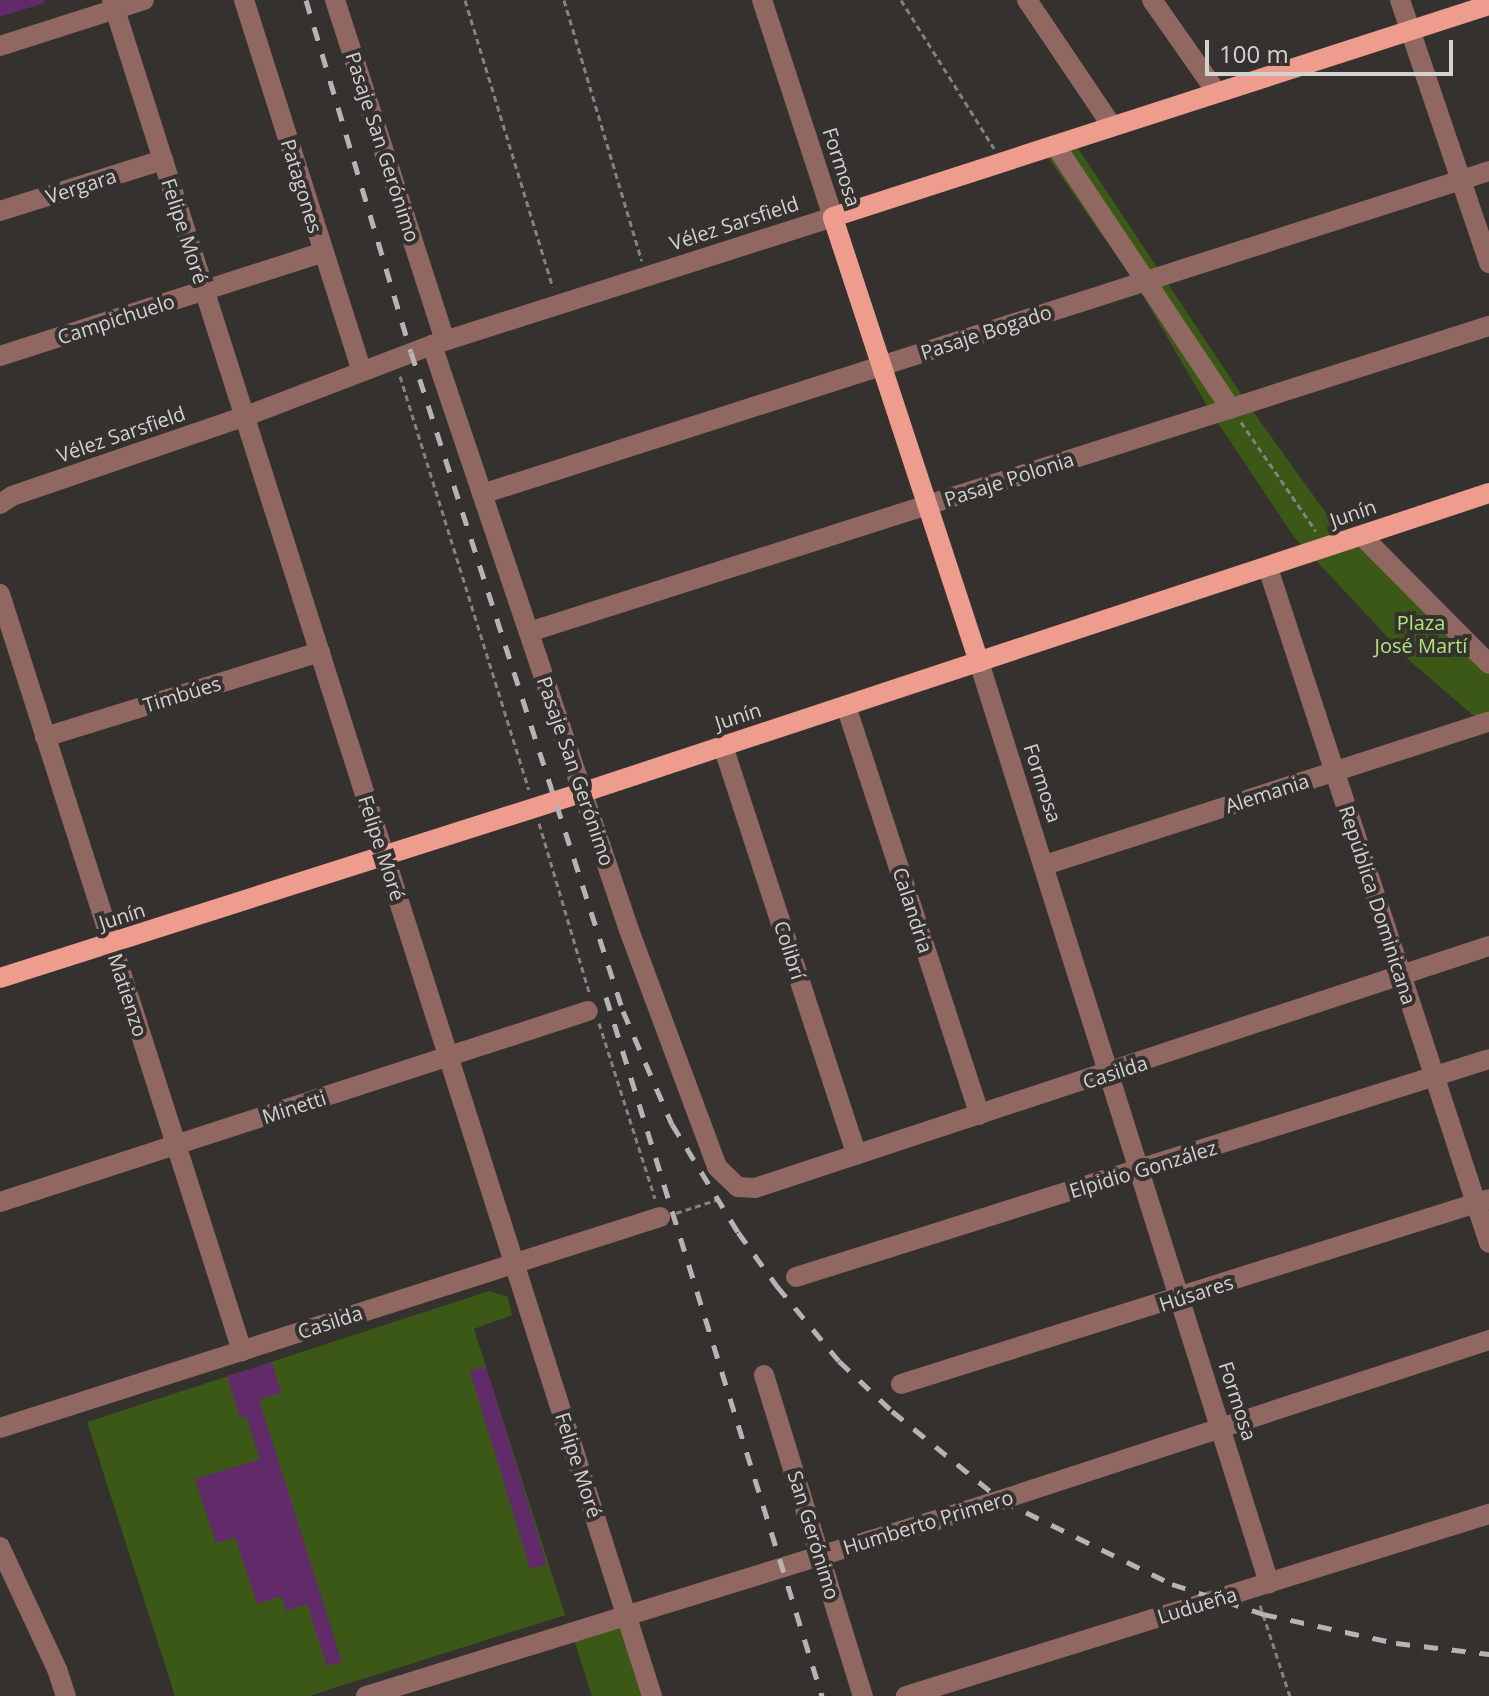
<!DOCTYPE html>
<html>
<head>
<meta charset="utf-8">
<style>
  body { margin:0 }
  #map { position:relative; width:1489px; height:1696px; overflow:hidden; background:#34312f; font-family:"Open Sans",sans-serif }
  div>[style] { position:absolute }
  .green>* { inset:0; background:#3c5816 }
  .building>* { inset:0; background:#612b69; transform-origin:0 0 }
  .path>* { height:3px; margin-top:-1.5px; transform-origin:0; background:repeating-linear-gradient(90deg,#848280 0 6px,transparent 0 10px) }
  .minor>* { height:20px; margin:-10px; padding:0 10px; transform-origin:10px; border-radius:10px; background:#906861 }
  .major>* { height:20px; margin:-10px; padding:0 10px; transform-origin:10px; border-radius:10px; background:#ed9c8e }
  .rail>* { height:5px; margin-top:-2.5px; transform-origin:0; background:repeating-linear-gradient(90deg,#b6b4b2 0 14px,transparent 0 28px) }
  span { translate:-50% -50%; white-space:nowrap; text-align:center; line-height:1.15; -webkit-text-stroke:8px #34312f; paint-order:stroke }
  .street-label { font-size:20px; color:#d4d2d0 }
  .park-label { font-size:20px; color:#b1e57a }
  .scale { position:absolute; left:1205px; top:40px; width:248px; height:36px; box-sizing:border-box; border:4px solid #d4d2d0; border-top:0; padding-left:10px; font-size:24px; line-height:28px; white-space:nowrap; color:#d4d2d0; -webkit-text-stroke:6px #34312f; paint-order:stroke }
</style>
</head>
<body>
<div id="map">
  <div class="green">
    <i style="clip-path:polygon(1072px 139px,1247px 403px,1346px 541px,1362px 536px,1489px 664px,1489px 729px,1410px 661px,1294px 537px,1212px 414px,1136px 284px,1042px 149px)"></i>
    <i style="clip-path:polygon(489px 1291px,508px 1297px,512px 1315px,474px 1329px,565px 1615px,309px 1696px,175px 1696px,87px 1422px)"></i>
    <i style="clip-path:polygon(621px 1623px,645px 1696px,592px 1696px,573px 1637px)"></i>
  </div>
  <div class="building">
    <i style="clip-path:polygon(0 0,44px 0,44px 3px,0 17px)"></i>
    <i style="clip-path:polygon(272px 1362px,281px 1393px,259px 1400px,342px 1662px,327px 1666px,307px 1604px,286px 1611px,281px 1596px,257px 1604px,235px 1537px,216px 1543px,195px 1479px,260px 1459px,246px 1416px,240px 1418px,227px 1376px)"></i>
    <i style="left:486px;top:1366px;width:207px;height:17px;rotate:73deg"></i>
  </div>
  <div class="path">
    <i style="left:465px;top:0;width:300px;rotate:73deg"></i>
    <i style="left:564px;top:0;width:272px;rotate:73.4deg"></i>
    <i style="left:901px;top:0;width:175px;rotate:57.9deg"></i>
    <i style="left:400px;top:376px;width:433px;rotate:72.7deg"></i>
    <i style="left:1241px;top:422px;width:132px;rotate:55.5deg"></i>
    <i style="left:539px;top:823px;width:176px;rotate:73.5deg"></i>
    <i style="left:599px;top:1023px;width:184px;rotate:72.3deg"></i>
    <i style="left:676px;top:1213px;width:48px;rotate:-18.1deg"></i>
    <i style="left:1260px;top:1605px;width:96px;rotate:71.8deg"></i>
  </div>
  <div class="minor">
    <i style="left:112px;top:0;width:1780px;rotate:72.34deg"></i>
    <i style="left:244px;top:0;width:389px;rotate:72.4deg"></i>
    <i style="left:335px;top:0;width:357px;rotate:72.1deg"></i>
    <i style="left:1027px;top:0;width:152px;rotate:56deg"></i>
    <i style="left:1152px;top:0;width:113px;rotate:55deg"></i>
    <i style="left:1400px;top:0;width:278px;rotate:71.3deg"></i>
    <i style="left:0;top:46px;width:151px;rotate:-17.7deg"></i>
    <i style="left:1055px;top:145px;width:317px;rotate:56.3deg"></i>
    <i style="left:0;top:211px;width:171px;rotate:-17.4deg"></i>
    <i style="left:432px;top:345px;width:617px;rotate:71.39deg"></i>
    <i style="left:629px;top:930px;width:253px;rotate:69.6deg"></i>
    <i style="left:717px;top:1167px;width:29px;rotate:44deg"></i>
    <i style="left:738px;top:1187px;width:17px;rotate:3deg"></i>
    <i style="left:755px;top:1188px;width:773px;rotate:-18.25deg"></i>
    <i style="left:0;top:356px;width:339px;rotate:-17.8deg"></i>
    <i style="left:482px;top:494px;width:1058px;rotate:-17.78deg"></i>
    <i style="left:0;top:504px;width:14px;rotate:-34deg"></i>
    <i style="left:12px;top:496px;width:247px;rotate:-18.9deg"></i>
    <i style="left:246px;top:416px;width:199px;rotate:-20.9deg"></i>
    <i style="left:432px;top:345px;width:421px;rotate:-17.7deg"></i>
    <i style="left:833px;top:217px;width:228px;rotate:-108.1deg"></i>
    <i style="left:1362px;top:536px;width:180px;rotate:45.2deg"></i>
    <i style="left:1268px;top:568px;width:710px;rotate:71.87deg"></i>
    <i style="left:0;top:594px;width:795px;rotate:72.27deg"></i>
    <i style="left:529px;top:632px;width:1008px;rotate:-17.68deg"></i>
    <i style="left:979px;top:662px;width:966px;rotate:72.52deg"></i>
    <i style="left:846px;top:706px;width:430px;rotate:71.9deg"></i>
    <i style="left:45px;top:737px;width:288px;rotate:-17.2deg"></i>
    <i style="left:723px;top:746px;width:430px;rotate:71.9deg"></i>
    <i style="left:1045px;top:865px;width:466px;rotate:-17.9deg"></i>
    <i style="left:0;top:1202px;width:618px;rotate:-18deg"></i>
    <i style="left:796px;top:1277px;width:726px;rotate:-17.46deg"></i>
    <i style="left:764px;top:1375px;width:336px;rotate:72.9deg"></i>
    <i style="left:901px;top:1384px;width:616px;rotate:-17.46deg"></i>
    <i style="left:0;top:1428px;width:693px;rotate:-17.73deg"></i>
    <i style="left:0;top:1547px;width:135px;rotate:65deg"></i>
    <i style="left:57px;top:1669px;width:28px;rotate:72deg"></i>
    <i style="left:366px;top:1696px;width:665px;rotate:-17.15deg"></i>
    <i style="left:1001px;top:1500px;width:514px;rotate:-18.15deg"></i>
    <i style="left:906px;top:1696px;width:611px;rotate:-17.34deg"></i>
  </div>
  <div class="major">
    <i style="left:979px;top:662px;width:468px;rotate:-108.2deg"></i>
    <i style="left:833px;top:217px;width:689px;rotate:-17.91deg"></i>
    <i style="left:0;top:978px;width:613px;rotate:-17.67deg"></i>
    <i style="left:584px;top:792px;width:953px;rotate:-18.28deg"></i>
  </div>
  <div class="rail">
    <i style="left:306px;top:0;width:367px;rotate:73.4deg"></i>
    <i style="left:411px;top:352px;width:692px;rotate:72.17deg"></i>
    <i style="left:623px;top:1011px;width:123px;rotate:66.6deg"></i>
    <i style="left:672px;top:1124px;width:127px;rotate:58.6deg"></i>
    <i style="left:738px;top:1232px;width:67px;rotate:54.2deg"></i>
    <i style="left:777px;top:1286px;width:97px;rotate:50.4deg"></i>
    <i style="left:839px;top:1361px;width:73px;rotate:43.3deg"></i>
    <i style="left:892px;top:1411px;width:141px;rotate:39.2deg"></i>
    <i style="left:1001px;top:1500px;width:191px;rotate:26.2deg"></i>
    <i style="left:1172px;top:1584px;width:96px;rotate:18.2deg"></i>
    <i style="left:1263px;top:1614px;width:136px;rotate:12.3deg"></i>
    <i style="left:1396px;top:1643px;width:94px;rotate:6.7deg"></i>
    <i style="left:606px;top:997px;width:732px;rotate:72.83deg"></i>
  </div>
  <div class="street-label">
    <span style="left:383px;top:147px;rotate:72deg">Pasaje San Gerónimo</span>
    <span style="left:842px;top:167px;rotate:72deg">Formosa</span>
    <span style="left:81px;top:186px;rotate:-18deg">Vergara</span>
    <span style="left:302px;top:186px;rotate:73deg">Patagones</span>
    <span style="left:734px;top:223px;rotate:-18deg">Vélez Sarsfield</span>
    <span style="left:185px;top:231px;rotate:72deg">Felipe Moré</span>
    <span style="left:116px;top:319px;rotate:-18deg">Campichuelo</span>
    <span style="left:986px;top:332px;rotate:-18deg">Pasaje Bogado</span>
    <span style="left:121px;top:434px;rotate:-19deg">Vélez Sarsfield</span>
    <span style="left:1009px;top:479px;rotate:-18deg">Pasaje Polonia</span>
    <span style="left:1353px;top:513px;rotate:-19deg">Junín</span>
    <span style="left:182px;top:694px;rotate:-17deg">Timbúes</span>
    <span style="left:738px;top:716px;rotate:-18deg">Junín</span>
    <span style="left:576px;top:771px;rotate:71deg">Pasaje San Gerónimo</span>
    <span style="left:1043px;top:783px;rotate:72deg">Formosa</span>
    <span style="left:1267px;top:793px;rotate:-18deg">Alemania</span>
    <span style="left:382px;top:848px;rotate:72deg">Felipe Moré</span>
    <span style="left:1378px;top:905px;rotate:72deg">República Dominicana</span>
    <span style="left:913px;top:910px;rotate:72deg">Calandria</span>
    <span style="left:122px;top:916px;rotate:-18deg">Junín</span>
    <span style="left:790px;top:950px;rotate:72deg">Colibrí</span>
    <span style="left:128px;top:995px;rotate:72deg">Matienzo</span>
    <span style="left:1115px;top:1072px;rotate:-18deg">Casilda</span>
    <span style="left:294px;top:1107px;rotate:-18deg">Minetti</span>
    <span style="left:1143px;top:1169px;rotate:-17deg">Elpidio González</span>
    <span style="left:1196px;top:1293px;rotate:-18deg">Húsares</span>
    <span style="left:330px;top:1322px;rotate:-18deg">Casilda</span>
    <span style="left:1238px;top:1401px;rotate:72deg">Formosa</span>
    <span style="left:579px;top:1465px;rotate:72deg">Felipe Moré</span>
    <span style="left:928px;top:1522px;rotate:-17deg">Humberto Primero</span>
    <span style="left:814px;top:1535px;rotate:73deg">San Gerónimo</span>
    <span style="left:1197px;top:1605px;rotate:-17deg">Ludueña</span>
  </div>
  <div class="park-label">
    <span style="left:1421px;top:634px">Plaza<br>José Martí</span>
  </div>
  <div class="scale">100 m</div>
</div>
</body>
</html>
